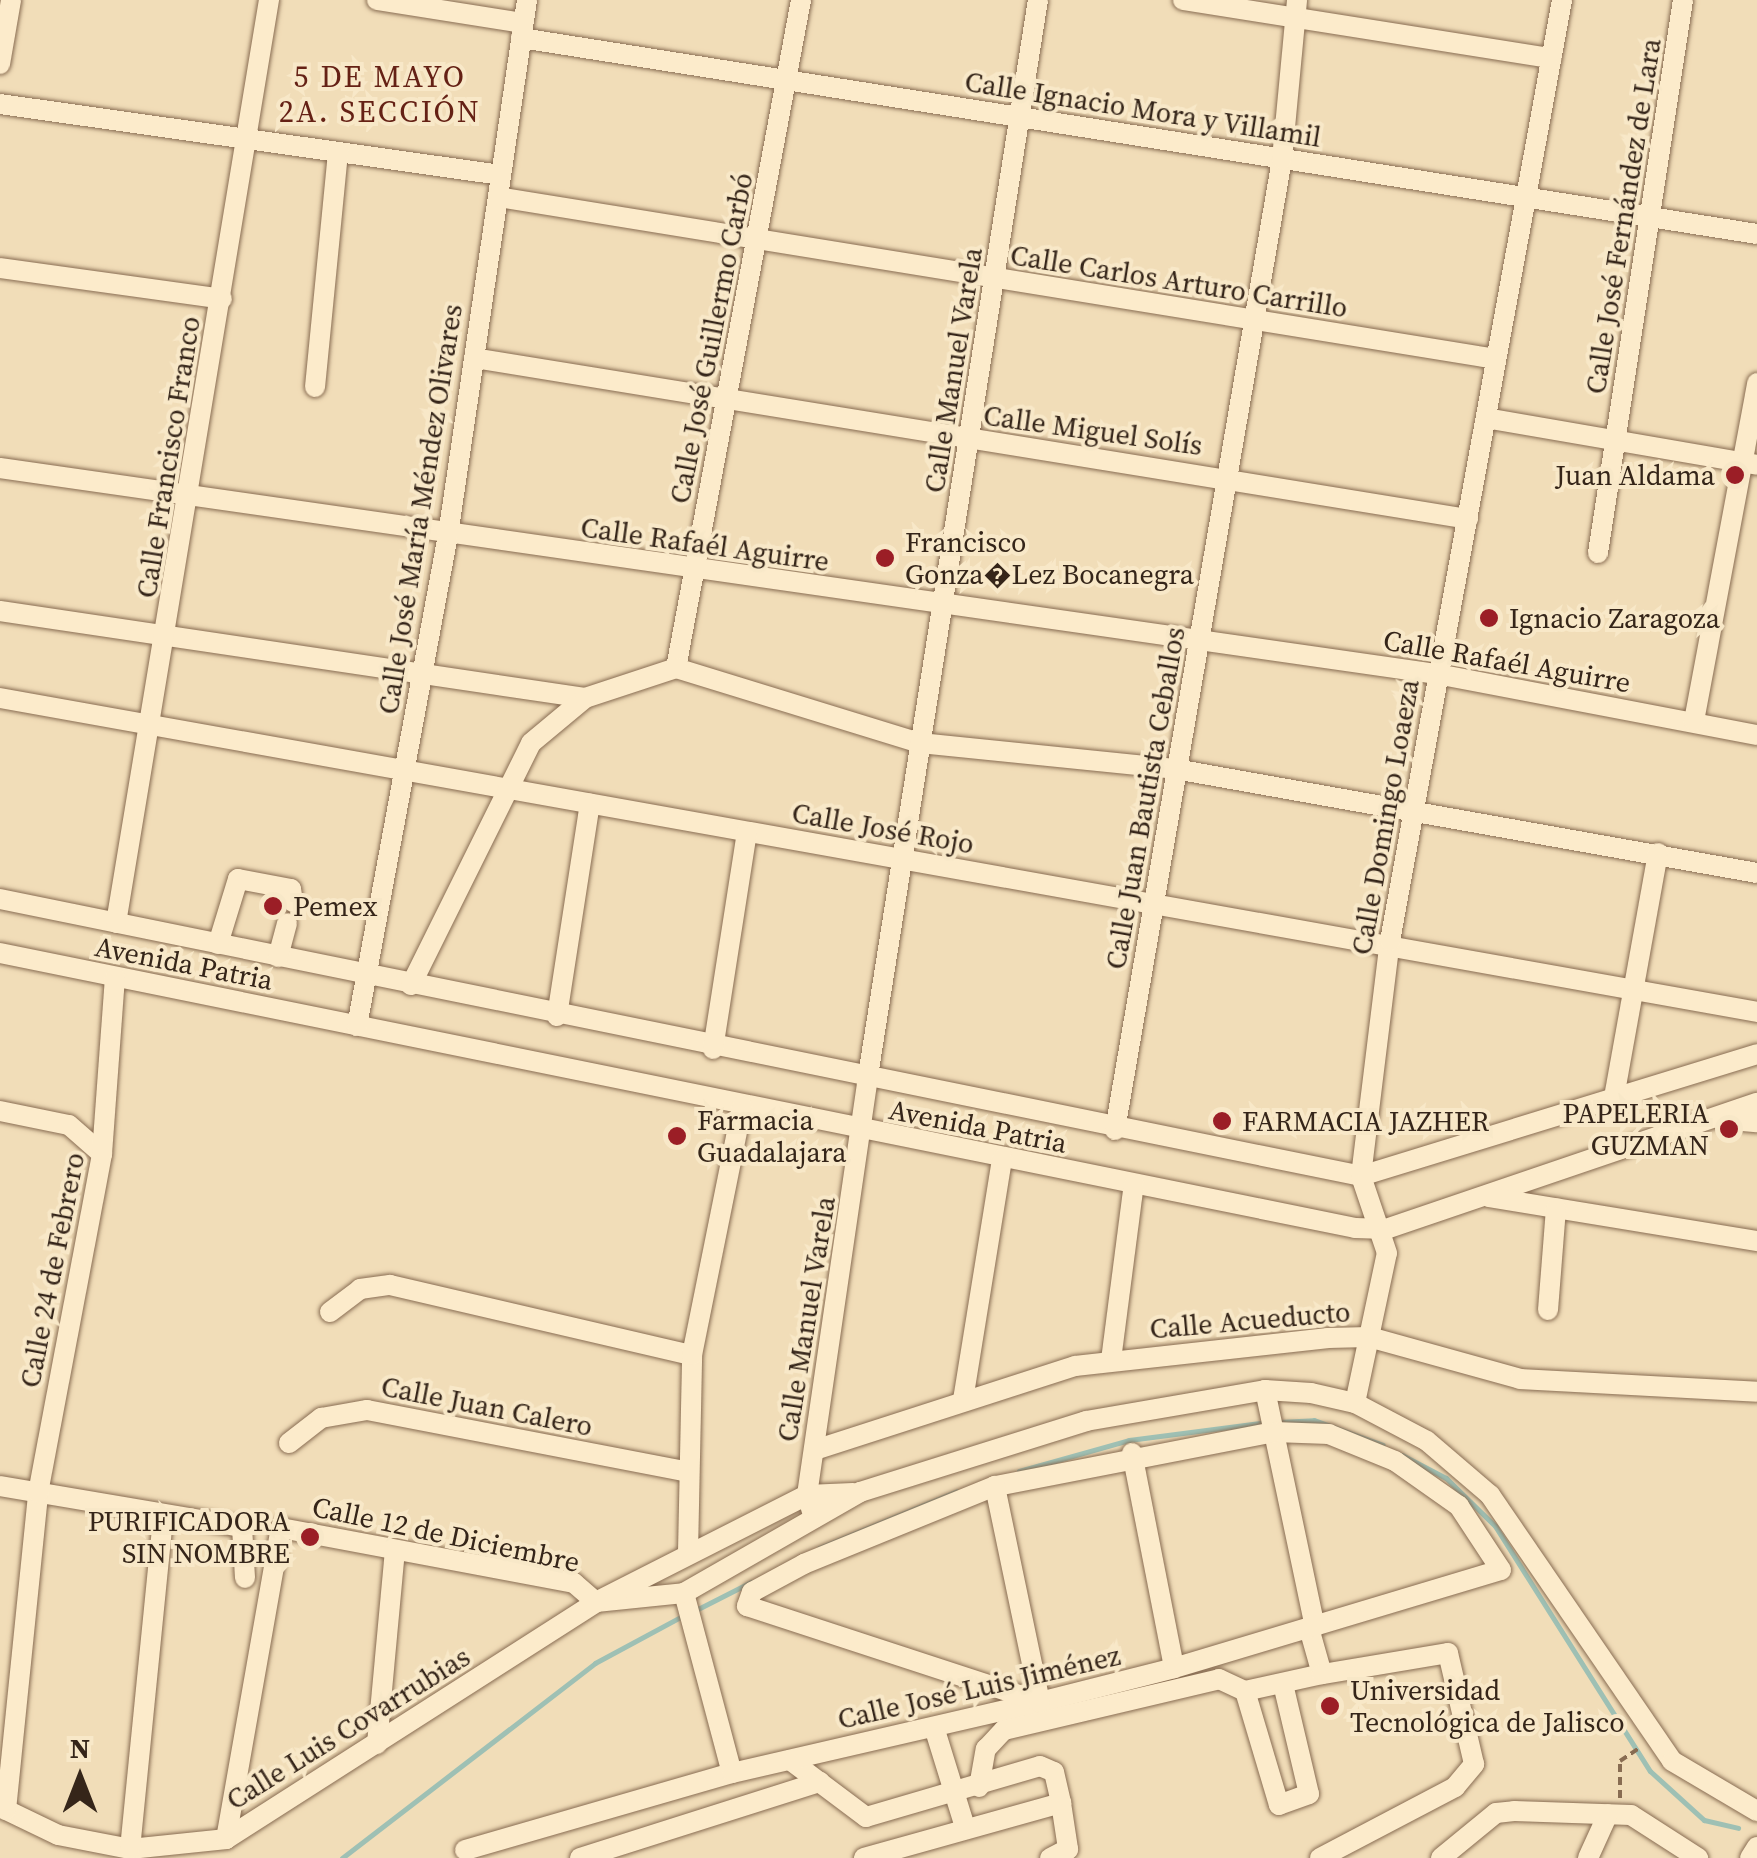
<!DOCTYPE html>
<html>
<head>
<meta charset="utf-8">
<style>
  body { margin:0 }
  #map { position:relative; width:1757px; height:1858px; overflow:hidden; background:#f1ddb8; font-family:"Source Serif 4",serif }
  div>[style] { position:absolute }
  .stream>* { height:5px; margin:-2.5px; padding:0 2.5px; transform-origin:2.5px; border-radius:2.5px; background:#9ec0b4 }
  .path>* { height:4px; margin-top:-2px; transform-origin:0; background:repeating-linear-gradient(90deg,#886c52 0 8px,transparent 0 13px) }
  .roads { filter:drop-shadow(0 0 2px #886c52) drop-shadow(0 0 2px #886c52) }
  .minor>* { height:20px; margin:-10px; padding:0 10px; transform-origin:10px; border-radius:10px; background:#fcebcb }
  .dots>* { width:28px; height:28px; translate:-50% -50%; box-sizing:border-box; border:5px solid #f8e8c8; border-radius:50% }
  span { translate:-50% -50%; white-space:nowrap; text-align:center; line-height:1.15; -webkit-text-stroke:8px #f8e8c8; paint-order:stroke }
  .street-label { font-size:28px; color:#352519 }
  .poi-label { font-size:28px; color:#352519 }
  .right { translate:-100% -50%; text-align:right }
  .left { translate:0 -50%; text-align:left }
  .neighbourhood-label { font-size:30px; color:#652115; letter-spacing:2.5px }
  .north { position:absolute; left:30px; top:1728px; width:100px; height:100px; -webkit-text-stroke:8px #f8e8c8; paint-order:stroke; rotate:0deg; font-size:28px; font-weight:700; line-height:40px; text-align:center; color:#352519 }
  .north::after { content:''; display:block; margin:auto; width:35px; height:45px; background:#352519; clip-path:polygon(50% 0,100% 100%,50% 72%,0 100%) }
</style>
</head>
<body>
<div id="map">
  <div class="stream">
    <i style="left:1279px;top:1422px;width:35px;rotate:-3deg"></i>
    <i style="left:1314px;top:1420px;width:73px;rotate:19.9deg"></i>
    <i style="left:1402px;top:1455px;width:50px;rotate:27.6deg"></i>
    <i style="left:1446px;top:1478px;width:69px;rotate:44.4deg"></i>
    <i style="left:1495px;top:1526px;width:290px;rotate:57.7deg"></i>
    <i style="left:1650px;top:1771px;width:73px;rotate:42.2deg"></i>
    <i style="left:1704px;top:1820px;width:35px;rotate:13deg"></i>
    <i style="left:1019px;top:1471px;width:114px;rotate:-15.7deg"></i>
    <i style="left:1129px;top:1440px;width:140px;rotate:-7.4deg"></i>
    <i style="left:819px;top:1548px;width:149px;rotate:-22.4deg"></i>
    <i style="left:694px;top:1611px;width:64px;rotate:-27deg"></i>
    <i style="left:342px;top:1858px;width:319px;rotate:-37.6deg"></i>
    <i style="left:595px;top:1663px;width:101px;rotate:-28.3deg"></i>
  </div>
  <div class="path">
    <i style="left:1620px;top:1798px;width:37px;rotate:-90deg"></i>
    <i style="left:1620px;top:1761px;width:23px;rotate:-34deg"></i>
  </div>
  <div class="roads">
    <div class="minor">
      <i style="left:377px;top:0;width:148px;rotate:9deg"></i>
      <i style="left:1183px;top:0;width:373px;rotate:9deg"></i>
      <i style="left:521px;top:38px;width:1251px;rotate:9.01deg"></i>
      <i style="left:0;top:64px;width:65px;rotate:-80.2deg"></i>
      <i style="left:0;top:104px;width:506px;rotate:8.07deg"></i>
      <i style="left:498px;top:197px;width:1011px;rotate:9.22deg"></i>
      <i style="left:0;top:268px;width:224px;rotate:7.9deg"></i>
      <i style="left:474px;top:358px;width:1007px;rotate:9.2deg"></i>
      <i style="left:315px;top:387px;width:236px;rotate:-84.4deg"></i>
      <i style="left:1486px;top:418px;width:275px;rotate:9.8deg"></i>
      <i style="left:0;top:468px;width:1452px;rotate:8.16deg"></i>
      <i style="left:1437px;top:674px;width:326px;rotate:10.8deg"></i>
      <i style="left:1598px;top:553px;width:559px;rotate:-81.26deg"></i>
      <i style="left:0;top:611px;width:591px;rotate:8.46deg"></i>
      <i style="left:676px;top:668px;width:680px;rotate:-79.4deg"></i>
      <i style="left:0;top:698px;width:1785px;rotate:10.13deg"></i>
      <i style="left:1694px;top:721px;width:344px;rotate:-79.4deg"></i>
      <i style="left:0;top:899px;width:1389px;rotate:11.5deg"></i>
      <i style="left:1361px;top:1176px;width:414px;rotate:-17.1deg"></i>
      <i style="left:116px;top:923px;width:936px;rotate:-80.59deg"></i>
      <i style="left:218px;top:944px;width:68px;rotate:-72.9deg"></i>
      <i style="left:238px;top:879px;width:54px;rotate:10.7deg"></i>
      <i style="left:291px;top:889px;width:13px;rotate:81deg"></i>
      <i style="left:0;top:953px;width:1383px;rotate:11.47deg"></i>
      <i style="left:1355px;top:1228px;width:31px;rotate:2deg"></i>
      <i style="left:1386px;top:1229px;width:392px;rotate:-18.8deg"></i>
      <i style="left:278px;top:957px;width:35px;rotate:-75deg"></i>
      <i style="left:411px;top:985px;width:270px;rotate:-63.6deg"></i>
      <i style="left:531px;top:743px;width:70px;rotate:-39.8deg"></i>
      <i style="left:585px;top:698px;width:96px;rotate:-18.2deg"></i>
      <i style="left:676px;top:668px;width:255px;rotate:17.1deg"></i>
      <i style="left:920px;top:743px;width:256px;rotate:5.8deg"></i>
      <i style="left:1175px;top:769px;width:591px;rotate:10.13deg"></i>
      <i style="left:557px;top:1016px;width:215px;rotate:-81.2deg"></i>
      <i style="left:357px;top:1026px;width:499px;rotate:-79.5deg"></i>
      <i style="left:448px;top:535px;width:541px;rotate:-81.6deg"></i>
      <i style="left:713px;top:1049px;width:219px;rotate:-81.1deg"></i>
      <i style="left:1613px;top:1103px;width:254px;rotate:-79.8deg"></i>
      <i style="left:0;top:1111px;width:70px;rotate:11.5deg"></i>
      <i style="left:69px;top:1125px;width:44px;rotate:41.3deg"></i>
      <i style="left:1720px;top:1119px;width:37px;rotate:5deg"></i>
      <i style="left:1115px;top:1130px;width:985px;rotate:-80.24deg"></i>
      <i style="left:1282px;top:159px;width:160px;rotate:-84.6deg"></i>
      <i style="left:1488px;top:1197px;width:273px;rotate:9.3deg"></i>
      <i style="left:1548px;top:1310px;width:102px;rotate:-85.5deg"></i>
      <i style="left:330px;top:1312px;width:38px;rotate:-37deg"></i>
      <i style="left:360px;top:1289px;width:30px;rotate:-8deg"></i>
      <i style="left:390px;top:1285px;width:310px;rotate:13.1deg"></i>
      <i style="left:1111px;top:1360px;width:177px;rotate:-82.6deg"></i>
      <i style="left:1265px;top:1390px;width:242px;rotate:78.1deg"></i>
      <i style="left:963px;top:1400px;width:245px;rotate:-80.8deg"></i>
      <i style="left:1355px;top:1403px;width:153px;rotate:-78deg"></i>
      <i style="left:1387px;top:1253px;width:81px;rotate:-108.7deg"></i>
      <i style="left:1361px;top:1176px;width:237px;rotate:-83deg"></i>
      <i style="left:1390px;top:941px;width:957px;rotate:-79.64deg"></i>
      <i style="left:289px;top:1443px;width:41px;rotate:-38deg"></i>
      <i style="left:321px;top:1418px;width:47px;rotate:-9.9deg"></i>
      <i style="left:367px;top:1410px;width:322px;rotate:10.9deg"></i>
      <i style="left:815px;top:1450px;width:273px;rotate:-17.9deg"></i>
      <i style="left:1075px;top:1366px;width:255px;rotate:-6.3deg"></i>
      <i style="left:1328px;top:1338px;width:41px;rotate:-1.4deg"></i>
      <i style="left:1369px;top:1337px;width:157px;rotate:15.5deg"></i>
      <i style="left:1520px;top:1379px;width:237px;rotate:3.1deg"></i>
      <i style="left:1132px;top:1453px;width:219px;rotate:78.9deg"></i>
      <i style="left:0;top:1486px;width:245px;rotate:9.6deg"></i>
      <i style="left:242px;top:1527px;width:51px;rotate:86.6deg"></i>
      <i style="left:814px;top:1518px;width:24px;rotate:-107deg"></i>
      <i style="left:807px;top:1495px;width:417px;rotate:-81.7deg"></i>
      <i style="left:867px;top:1082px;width:1095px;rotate:-81.02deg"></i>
      <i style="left:688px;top:1553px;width:198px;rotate:-88.8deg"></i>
      <i style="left:692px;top:1355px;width:254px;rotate:-78.6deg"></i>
      <i style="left:684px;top:1593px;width:186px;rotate:75.1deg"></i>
      <i style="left:596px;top:1602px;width:88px;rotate:-5.8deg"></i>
      <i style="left:684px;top:1593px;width:203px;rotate:-29.8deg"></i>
      <i style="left:860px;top:1492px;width:237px;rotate:-17.4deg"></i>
      <i style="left:1086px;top:1421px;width:182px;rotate:-9.8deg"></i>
      <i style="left:1265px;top:1390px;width:46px;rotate:3.7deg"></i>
      <i style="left:1311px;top:1393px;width:45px;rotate:12.8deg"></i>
      <i style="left:1355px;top:1403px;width:81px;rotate:27.8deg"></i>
      <i style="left:1427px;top:1441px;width:83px;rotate:40.6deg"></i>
      <i style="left:1490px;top:1495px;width:322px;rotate:55.6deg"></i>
      <i style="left:1672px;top:1761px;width:99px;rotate:30.5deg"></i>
      <i style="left:1283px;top:1684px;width:113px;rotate:76.7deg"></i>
      <i style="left:1309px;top:1794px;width:32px;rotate:160deg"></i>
      <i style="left:1279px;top:1805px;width:119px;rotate:-106.6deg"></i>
      <i style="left:1245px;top:1691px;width:79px;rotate:-12.4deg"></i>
      <i style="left:1322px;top:1674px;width:48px;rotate:-105.8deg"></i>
      <i style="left:934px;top:1727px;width:105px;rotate:72.8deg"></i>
      <i style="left:377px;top:1744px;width:195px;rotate:-84.7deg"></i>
      <i style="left:790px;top:1760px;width:95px;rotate:36.9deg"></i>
      <i style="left:866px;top:1817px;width:181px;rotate:-16.3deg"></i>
      <i style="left:1040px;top:1766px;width:15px;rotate:23deg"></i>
      <i style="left:1054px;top:1772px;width:32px;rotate:77deg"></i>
      <i style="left:979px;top:1787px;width:39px;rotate:-80deg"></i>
      <i style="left:986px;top:1749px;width:26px;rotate:-47deg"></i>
      <i style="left:1004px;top:1730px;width:221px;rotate:-13.3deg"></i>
      <i style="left:1219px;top:1679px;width:29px;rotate:25deg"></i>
      <i style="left:0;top:1807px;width:64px;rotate:25.8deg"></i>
      <i style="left:58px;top:1835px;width:73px;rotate:11deg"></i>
      <i style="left:130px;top:1849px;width:97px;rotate:-5.9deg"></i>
      <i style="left:226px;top:1839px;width:439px;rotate:-32.6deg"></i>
      <i style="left:596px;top:1602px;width:237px;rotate:-26.9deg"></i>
      <i style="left:807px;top:1495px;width:46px;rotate:-2.5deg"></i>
      <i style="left:6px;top:1810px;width:319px;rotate:-84.2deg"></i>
      <i style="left:38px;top:1493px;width:345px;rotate:-79.3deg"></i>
      <i style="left:102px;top:1154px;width:177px;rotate:-85.8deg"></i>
      <i style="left:226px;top:1839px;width:316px;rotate:-80deg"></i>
      <i style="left:281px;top:1528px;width:298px;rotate:10.6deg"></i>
      <i style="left:574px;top:1583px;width:29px;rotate:41deg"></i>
      <i style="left:130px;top:1849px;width:334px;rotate:-84.3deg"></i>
      <i style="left:465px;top:1850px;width:278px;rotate:-16.1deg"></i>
      <i style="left:732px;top:1773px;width:316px;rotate:-13deg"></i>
      <i style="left:1040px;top:1702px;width:138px;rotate:-14.2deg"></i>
      <i style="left:1174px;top:1668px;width:341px;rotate:-16.7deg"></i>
      <i style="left:1501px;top:1570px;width:77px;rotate:-123.3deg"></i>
      <i style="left:1459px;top:1506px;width:78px;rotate:-144.9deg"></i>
      <i style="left:1395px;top:1461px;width:71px;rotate:-157.8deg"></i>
      <i style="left:1329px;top:1434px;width:55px;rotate:-177.9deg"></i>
      <i style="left:1274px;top:1432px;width:284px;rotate:169deg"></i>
      <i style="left:995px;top:1486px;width:206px;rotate:157.8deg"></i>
      <i style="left:804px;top:1564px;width:59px;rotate:151.7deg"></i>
      <i style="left:752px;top:1592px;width:15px;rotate:110deg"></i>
      <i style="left:747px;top:1606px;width:308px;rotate:18.1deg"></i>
      <i style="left:1040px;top:1702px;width:221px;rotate:-101.8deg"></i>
      <i style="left:580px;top:1858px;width:252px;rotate:-17.6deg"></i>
      <i style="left:864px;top:1858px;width:205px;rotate:-15.6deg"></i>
      <i style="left:1061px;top:1803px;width:47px;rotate:81.3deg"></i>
      <i style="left:1068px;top:1849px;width:20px;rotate:153deg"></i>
      <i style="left:1320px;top:1858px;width:153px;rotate:-27.7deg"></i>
      <i style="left:1455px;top:1787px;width:30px;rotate:-50deg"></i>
      <i style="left:1474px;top:1764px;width:114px;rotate:-103.2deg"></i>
      <i style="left:1448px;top:1653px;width:128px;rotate:170.5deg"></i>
      <i style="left:1441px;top:1858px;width:71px;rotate:-39.3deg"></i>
      <i style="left:1496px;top:1813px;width:18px;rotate:-6deg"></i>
      <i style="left:1514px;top:1811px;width:117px;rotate:2deg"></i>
      <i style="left:1631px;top:1815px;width:80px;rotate:32.7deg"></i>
      <i style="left:1588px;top:1858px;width:48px;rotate:-65.6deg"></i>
      <i style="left:1750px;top:1858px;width:13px;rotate:-58deg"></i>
    </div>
  </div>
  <div class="dots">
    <i style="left:1735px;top:475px;background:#9b1e26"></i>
    <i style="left:885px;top:558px;background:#9b1e26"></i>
    <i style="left:1489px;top:618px;background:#9b1e26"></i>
    <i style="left:273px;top:906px;background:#9b1e26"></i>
    <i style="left:1222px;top:1121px;background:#9b1e26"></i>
    <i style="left:1729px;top:1129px;background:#9b1e26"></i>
    <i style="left:677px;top:1136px;background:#9b1e26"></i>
    <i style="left:310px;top:1537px;background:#9b1e26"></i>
    <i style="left:1330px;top:1706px;background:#9b1e26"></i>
  </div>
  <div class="street-label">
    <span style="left:1143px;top:109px;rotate:9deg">Calle Ignacio Mora y Villamil</span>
    <span style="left:1623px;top:216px;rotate:-81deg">Calle José Fernández de Lara</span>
    <span style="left:1179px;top:281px;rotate:9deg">Calle Carlos Arturo Carrillo</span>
    <span style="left:711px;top:338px;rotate:-79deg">Calle José Guillermo Carbó</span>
    <span style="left:953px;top:370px;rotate:-81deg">Calle Manuel Varela</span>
    <span style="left:1093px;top:430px;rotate:8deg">Calle Miguel Solís</span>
    <span style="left:168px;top:457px;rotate:-81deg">Calle Francisco Franco</span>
    <span style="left:420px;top:509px;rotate:-81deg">Calle José María Méndez Olivares</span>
    <span style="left:705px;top:544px;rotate:8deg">Calle Rafaél Aguirre</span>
    <span style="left:1507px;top:661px;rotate:10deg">Calle Rafaél Aguirre</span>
    <span style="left:1145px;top:798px;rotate:-80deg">Calle Juan Bautista Ceballos</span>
    <span style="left:1385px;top:817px;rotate:-80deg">Calle Domingo Loaeza</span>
    <span style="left:883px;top:828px;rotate:10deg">Calle José Rojo</span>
    <span style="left:184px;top:963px;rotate:11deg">Avenida Patria</span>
    <span style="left:978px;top:1126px;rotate:11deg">Avenida Patria</span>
    <span style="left:52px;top:1270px;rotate:-79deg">Calle 24 de Febrero</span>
    <span style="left:806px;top:1319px;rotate:-81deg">Calle Manuel Varela</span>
    <span style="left:1250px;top:1320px;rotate:-5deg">Calle Acueducto</span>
    <span style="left:487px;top:1406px;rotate:11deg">Calle Juan Calero</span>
    <span style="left:446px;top:1534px;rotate:12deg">Calle 12 de Diciembre</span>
    <span style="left:979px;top:1687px;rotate:-13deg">Calle José Luis Jiménez</span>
    <span style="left:348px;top:1728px;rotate:-32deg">Calle Luis Covarrubias</span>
  </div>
  <div class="poi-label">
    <span class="right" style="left:1715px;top:475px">Juan Aldama</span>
    <span class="left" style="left:905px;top:558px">Francisco<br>Gonza�Lez Bocanegra</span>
    <span class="left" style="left:1509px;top:618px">Ignacio Zaragoza</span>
    <span class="left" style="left:293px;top:906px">Pemex</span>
    <span class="right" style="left:1709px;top:1129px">PAPELERIA<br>GUZMAN</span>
    <span class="left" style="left:697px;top:1136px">Farmacia<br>Guadalajara</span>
    <span class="left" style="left:1242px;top:1121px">FARMACIA JAZHER</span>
    <span class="right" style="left:290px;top:1537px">PURIFICADORA<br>SIN NOMBRE</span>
    <span class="left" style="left:1350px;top:1706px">Universidad<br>Tecnológica de Jalisco</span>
  </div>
  <div class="neighbourhood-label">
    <span style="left:380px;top:94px">5 DE MAYO<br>2A. SECCIÓN</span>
  </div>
  <div class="north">N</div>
</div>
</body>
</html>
